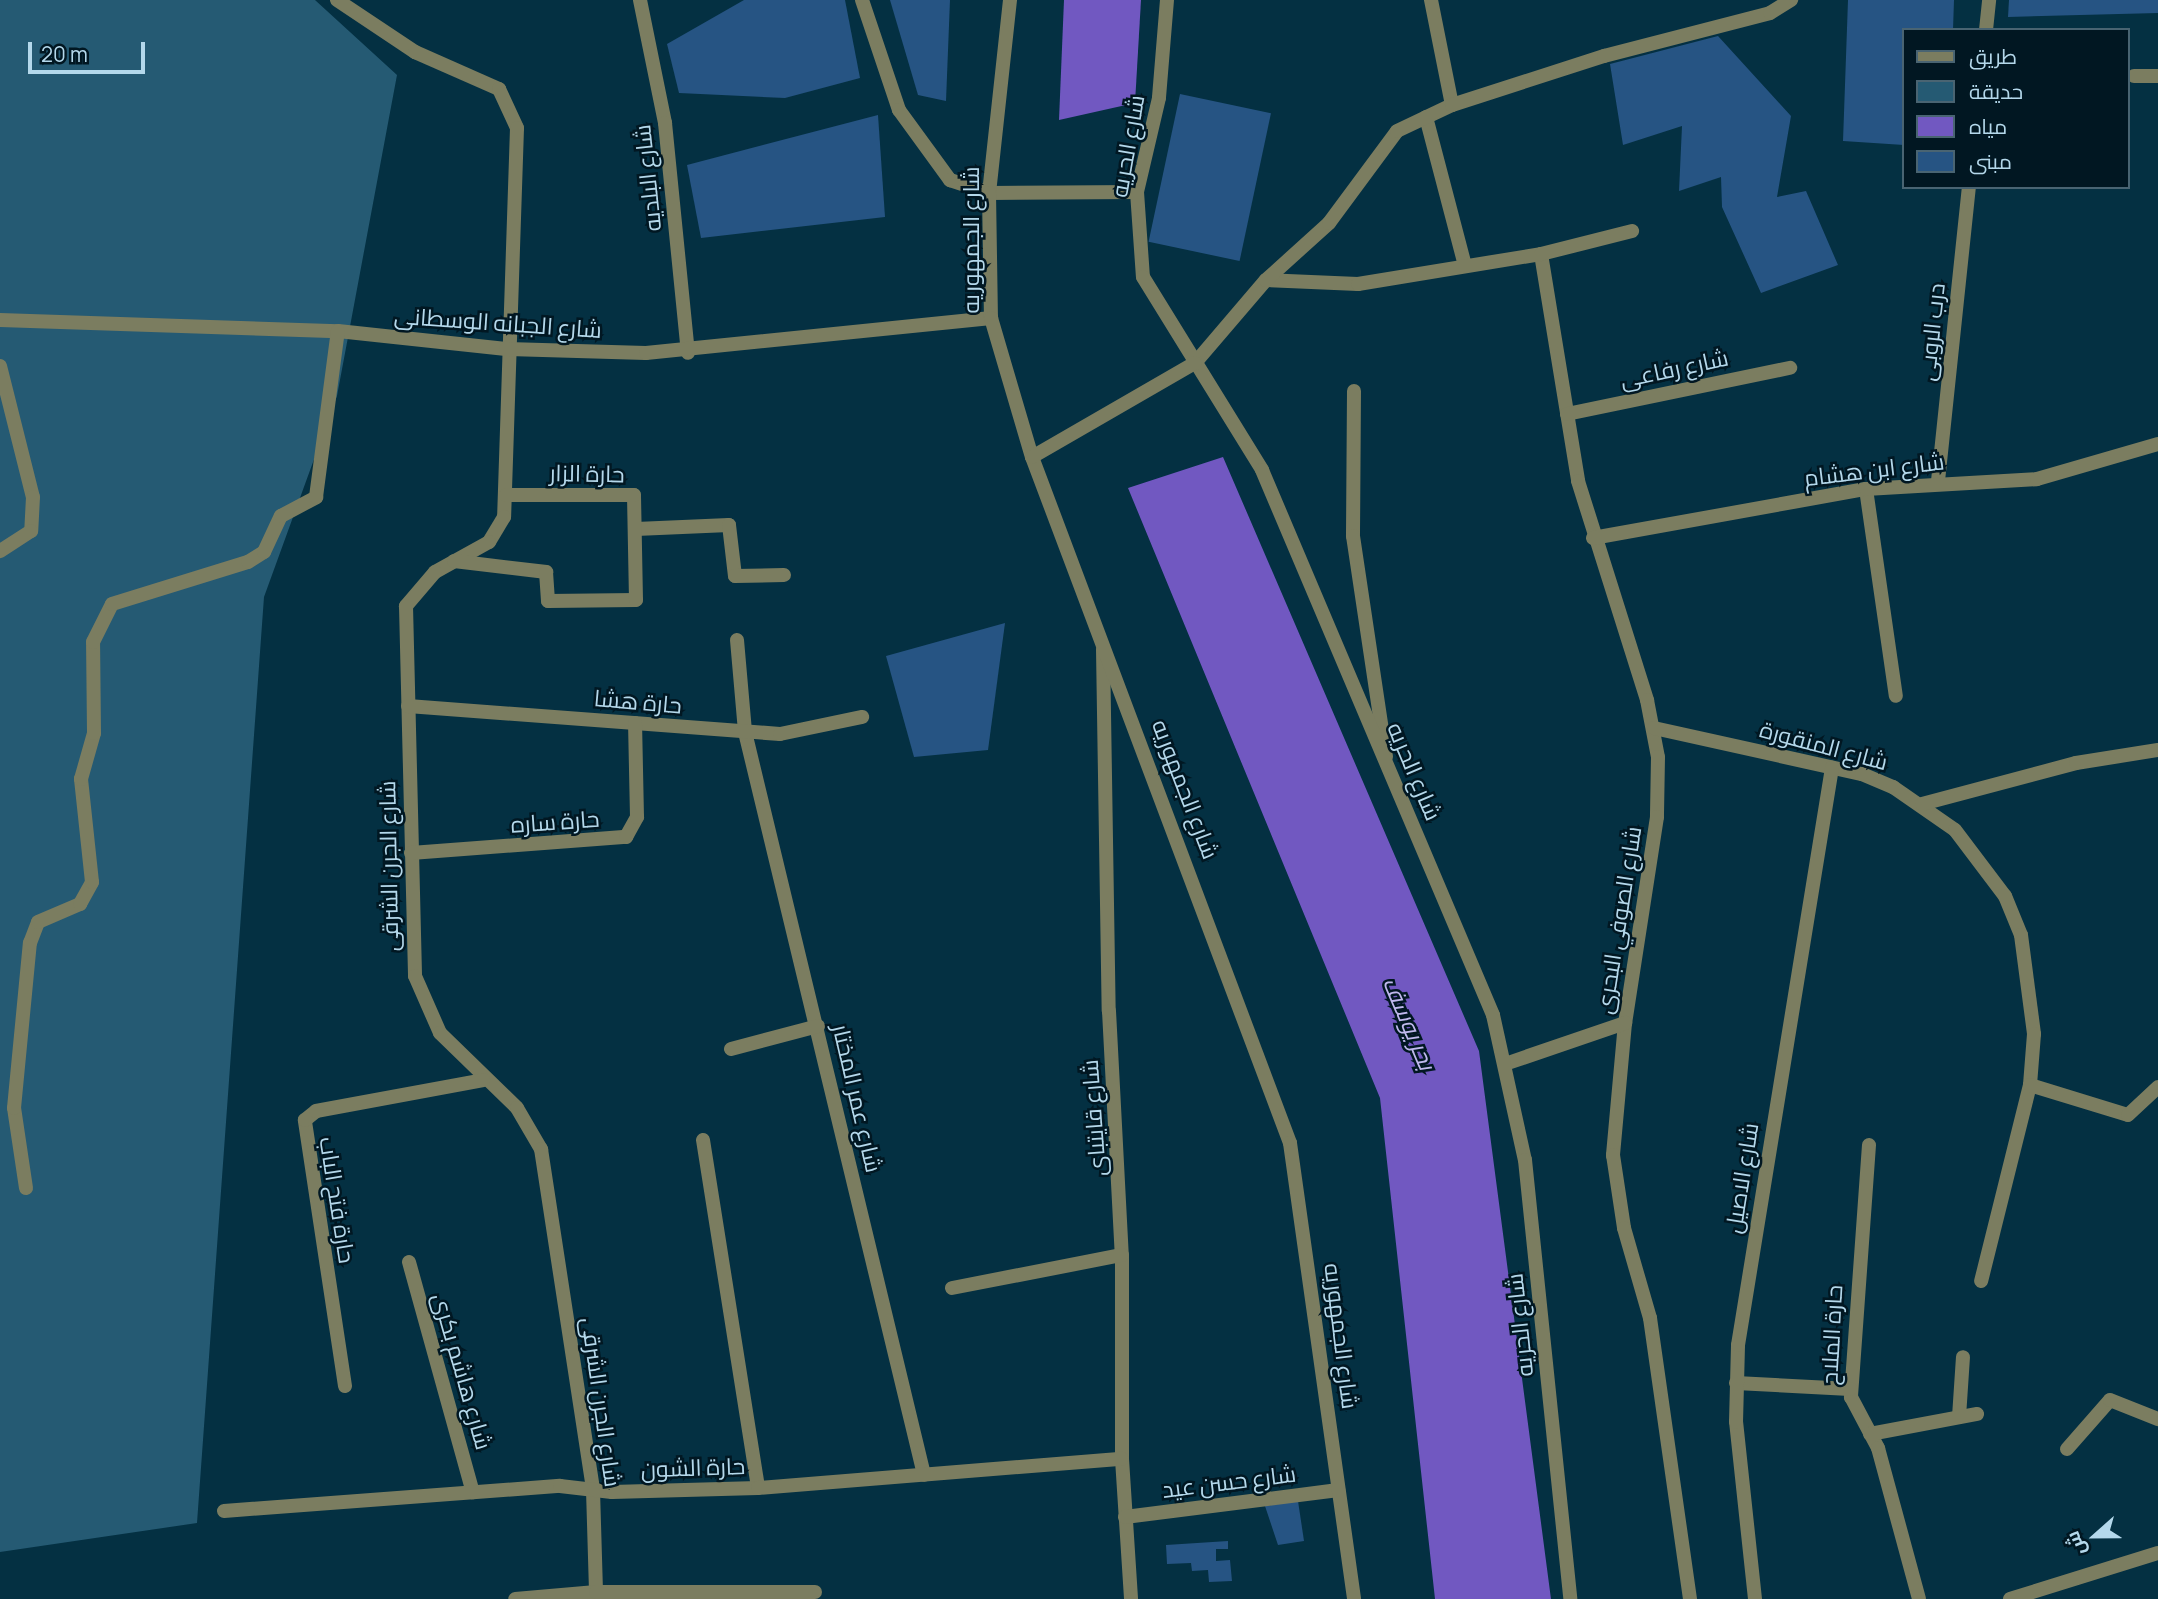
<!DOCTYPE html>
<html>
<head>
<meta charset="utf-8">
<style>
  body { margin:0 }
  #map { position:relative; width:2158px; height:1599px; overflow:hidden; background:#043042; font-family:Manrope,Cairo,sans-serif }
  div>[style] { position:absolute }
  .green>* { inset:0; background:#255a73 }
  .water>* { inset:0; background:#7158c1 }
  .building>* { inset:0; background:#265483; transform-origin:0 0 }
  .minor>* { height:14px; margin:-7px; padding:0 7px; transform-origin:7px; border-radius:7px; background:#7b7d60 }
  .tertiary>* { height:14px; margin:-7px; padding:0 7px; transform-origin:7px; border-radius:7px; background:#7b7d60 }
  span { translate:-50% -50%; white-space:nowrap; text-align:center; line-height:1.15; -webkit-text-stroke:5px #011722; paint-order:stroke }
  .street-label { font-size:23px; color:#b4d8eb }
  .water-label { font-size:24px; color:#c0b9ee; font-style:italic }
  .legend { position:absolute; left:1902px; top:28px; width:228px; height:161px; box-sizing:border-box; background:#011722; border:2px solid #496472; margin:0; padding:9px 12px; list-style:none; font-size:21px; color:#b4d8eb }
  .legend li { display:flex; align-items:center; gap:14px; height:35px }
  .legend b { width:35px; border:2px solid #496472 }
  .north { position:absolute; left:2060px; top:1501px; width:70px; height:70px; -webkit-text-stroke:5px #011722; paint-order:stroke; rotate:249deg; font-size:19px; font-weight:700; line-height:28px; text-align:center; color:#b4d8eb }
  .north::after { content:''; display:block; margin:auto; width:24px; height:32px; background:#b4d8eb; clip-path:polygon(50% 0,100% 100%,50% 72%,0 100%) }
  .scale { position:absolute; left:28px; top:42px; width:117px; height:32px; box-sizing:border-box; border:4px solid #b4d8eb; border-top:0; padding-left:9px; font-size:21px; line-height:24px; white-space:nowrap; color:#b4d8eb; -webkit-text-stroke:5px #011722; paint-order:stroke }
</style>
</head>
<body>
<div id="map">
  <div class="green">
    <i style="clip-path:polygon(0 0,315px 0,397px 75px,337px 396px,264px 597px,197px 1523px,0 1552px)"></i>
  </div>
  <div class="water">
    <i style="clip-path:polygon(1064px 0,1141px 0,1135px 103px,1059px 120px)"></i>
    <i style="clip-path:polygon(1223px 457px,1479px 1051px,1551px 1599px,1435px 1599px,1380px 1098px,1128px 488px)"></i>
  </div>
  <div class="building">
    <i style="clip-path:polygon(744px 0,845px 0,860px 78px,785px 98px,679px 93px,667px 44px)"></i>
    <i style="clip-path:polygon(890px 0,950px 0,946px 101px,918px 95px)"></i>
    <i style="clip-path:polygon(1848px 0,1954px 0,1953px 30px,1904px 30px,1904px 145px,1843px 141px)"></i>
    <i style="clip-path:polygon(2009px 0,2158px 0,2158px 13px,2008px 17px)"></i>
    <i style="clip-path:polygon(1718px 36px,1791px 116px,1777px 197px,1806px 191px,1838px 265px,1761px 293px,1722px 207px,1721px 177px,1679px 191px,1682px 126px,1623px 145px,1610px 64px)"></i>
    <i style="left:1180px;top:94px;width:93px;height:151px;rotate:12deg"></i>
    <i style="clip-path:polygon(878px 115px,885px 217px,701px 238px,687px 165px)"></i>
    <i style="clip-path:polygon(1005px 623px,988px 750px,914px 757px,886px 656px)"></i>
    <i style="clip-path:polygon(1298px 1501px,1304px 1541px,1278px 1545px,1265px 1506px)"></i>
    <i style="clip-path:polygon(1228px 1541px,1228px 1549px,1216px 1549px,1216px 1561px,1230px 1560px,1232px 1581px,1209px 1582px,1208px 1570px,1192px 1571px,1191px 1563px,1167px 1564px,1166px 1545px)"></i>
  </div>
  <div class="minor">
    <i style="left:337px;top:0;width:94px;rotate:33.7deg"></i>
    <i style="left:415px;top:52px;width:92px;rotate:23.8deg"></i>
    <i style="left:499px;top:89px;width:43px;rotate:65.2deg"></i>
    <i style="left:517px;top:128px;width:389px;rotate:91.9deg"></i>
    <i style="left:504px;top:517px;width:29px;rotate:121deg"></i>
    <i style="left:489px;top:542px;width:62px;rotate:150.9deg"></i>
    <i style="left:435px;top:572px;width:45px;rotate:130.5deg"></i>
    <i style="left:406px;top:606px;width:370px;rotate:88.6deg"></i>
    <i style="left:415px;top:976px;width:62px;rotate:66.3deg"></i>
    <i style="left:440px;top:1033px;width:107px;rotate:44.2deg"></i>
    <i style="left:517px;top:1108px;width:48px;rotate:59.7deg"></i>
    <i style="left:541px;top:1149px;width:345px;rotate:81.3deg"></i>
    <i style="left:593px;top:1490px;width:102px;rotate:88.3deg"></i>
    <i style="left:596px;top:1592px;width:81px;rotate:175.1deg"></i>
    <i style="left:640px;top:0;width:126px;rotate:78.5deg"></i>
    <i style="left:665px;top:123px;width:231px;rotate:84.3deg"></i>
    <i style="left:862px;top:0;width:116px;rotate:71.4deg"></i>
    <i style="left:899px;top:110px;width:87px;rotate:53.9deg"></i>
    <i style="left:950px;top:180px;width:41px;rotate:18.4deg"></i>
    <i style="left:989px;top:193px;width:148px;rotate:-0.4deg"></i>
    <i style="left:1431px;top:0;width:107px;rotate:78.7deg"></i>
    <i style="left:1986px;top:30px;width:30px;rotate:-84deg"></i>
    <i style="left:2134px;top:76px;width:24px"></i>
    <i style="left:1426px;top:117px;width:154px;rotate:75.3deg"></i>
    <i style="left:1541px;top:254px;width:230px;rotate:80.7deg"></i>
    <i style="left:1578px;top:481px;width:230px;rotate:72.5deg"></i>
    <i style="left:1647px;top:700px;width:58px;rotate:79.1deg"></i>
    <i style="left:1658px;top:757px;width:60px;rotate:91deg"></i>
    <i style="left:1657px;top:817px;width:208px;rotate:98.8deg"></i>
    <i style="left:1625px;top:1023px;width:133px;rotate:95.2deg"></i>
    <i style="left:1613px;top:1155px;width:74px;rotate:81.4deg"></i>
    <i style="left:1624px;top:1228px;width:94px;rotate:73.9deg"></i>
    <i style="left:1650px;top:1318px;width:284px;rotate:81.9deg"></i>
    <i style="left:1266px;top:280px;width:92px;rotate:2.5deg"></i>
    <i style="left:1358px;top:284px;width:185px;rotate:-9.3deg"></i>
    <i style="left:1541px;top:254px;width:94px;rotate:-14.2deg"></i>
    <i style="left:0;top:320px;width:338px;rotate:1.9deg"></i>
    <i style="left:338px;top:331px;width:169px;rotate:6.1deg"></i>
    <i style="left:506px;top:349px;width:140px;rotate:1.6deg"></i>
    <i style="left:646px;top:353px;width:347px;rotate:-5.8deg"></i>
    <i style="left:1195px;top:363px;width:109px;rotate:-49.5deg"></i>
    <i style="left:1266px;top:280px;width:85px;rotate:-42.1deg"></i>
    <i style="left:1329px;top:223px;width:114px;rotate:-53.5deg"></i>
    <i style="left:1397px;top:131px;width:61px;rotate:-25.3deg"></i>
    <i style="left:1452px;top:105px;width:160px;rotate:-17.9deg"></i>
    <i style="left:1604px;top:56px;width:171px;rotate:-14.5deg"></i>
    <i style="left:1770px;top:13px;width:25px;rotate:-32deg"></i>
    <i style="left:0;top:366px;width:135px;rotate:75.9deg"></i>
    <i style="left:33px;top:497px;width:34px;rotate:93deg"></i>
    <i style="left:31px;top:531px;width:37px;rotate:147deg"></i>
    <i style="left:1354px;top:391px;width:145px;rotate:90.4deg"></i>
    <i style="left:1353px;top:536px;width:223px;rotate:81.5deg"></i>
    <i style="left:1567px;top:414px;width:228px;rotate:-11.7deg"></i>
    <i style="left:1938px;top:481px;width:296px;rotate:-84deg"></i>
    <i style="left:1866px;top:489px;width:209px;rotate:81.8deg"></i>
    <i style="left:636px;top:529px;width:93px;rotate:-2.5deg"></i>
    <i style="left:729px;top:525px;width:51px;rotate:83.3deg"></i>
    <i style="left:735px;top:576px;width:49px;rotate:-1.2deg"></i>
    <i style="left:1593px;top:538px;width:277px;rotate:-10.2deg"></i>
    <i style="left:1866px;top:489px;width:171px;rotate:-3.3deg"></i>
    <i style="left:2037px;top:479px;width:126px;rotate:-16.1deg"></i>
    <i style="left:454px;top:561px;width:93px;rotate:6.8deg"></i>
    <i style="left:546px;top:572px;width:29px;rotate:86deg"></i>
    <i style="left:548px;top:601px;width:88px;rotate:-0.7deg"></i>
    <i style="left:636px;top:600px;width:105px;rotate:-91.1deg"></i>
    <i style="left:634px;top:495px;width:128px;rotate:180deg"></i>
    <i style="left:737px;top:640px;width:92px;rotate:85deg"></i>
    <i style="left:745px;top:732px;width:764px;rotate:76.45deg"></i>
    <i style="left:1103px;top:649px;width:362px;rotate:89.1deg"></i>
    <i style="left:1109px;top:1011px;width:244px;rotate:87deg"></i>
    <i style="left:1122px;top:1255px;width:204px;rotate:90deg"></i>
    <i style="left:1122px;top:1459px;width:140px;rotate:86.3deg"></i>
    <i style="left:408px;top:706px;width:373px;rotate:4.3deg"></i>
    <i style="left:780px;top:734px;width:84px;rotate:-11.7deg"></i>
    <i style="left:1654px;top:728px;width:213px;rotate:12.5deg"></i>
    <i style="left:1862px;top:774px;width:34px;rotate:23deg"></i>
    <i style="left:1893px;top:787px;width:75px;rotate:34.7deg"></i>
    <i style="left:1955px;top:830px;width:83px;rotate:52.9deg"></i>
    <i style="left:2005px;top:896px;width:42px;rotate:67.7deg"></i>
    <i style="left:2021px;top:935px;width:100px;rotate:82.5deg"></i>
    <i style="left:2034px;top:1034px;width:51px;rotate:94.5deg"></i>
    <i style="left:2030px;top:1085px;width:202px;rotate:104deg"></i>
    <i style="left:1922px;top:804px;width:159px;rotate:-14.9deg"></i>
    <i style="left:2076px;top:763px;width:83px;rotate:-9deg"></i>
    <i style="left:411px;top:853px;width:216px;rotate:-4.3deg"></i>
    <i style="left:626px;top:837px;width:23px;rotate:-61deg"></i>
    <i style="left:637px;top:817px;width:94px;rotate:-91.2deg"></i>
    <i style="left:731px;top:1049px;width:90px;rotate:-14.8deg"></i>
    <i style="left:1508px;top:1063px;width:124px;rotate:-18.9deg"></i>
    <i style="left:2030px;top:1085px;width:102px;rotate:17deg"></i>
    <i style="left:2128px;top:1115px;width:41px;rotate:-43deg"></i>
    <i style="left:703px;top:1140px;width:352px;rotate:81deg"></i>
    <i style="left:1869px;top:1145px;width:253px;rotate:94.1deg"></i>
    <i style="left:1851px;top:1397px;width:58px;rotate:62.1deg"></i>
    <i style="left:1878px;top:1448px;width:156px;rotate:74.8deg"></i>
    <i style="left:26px;top:1188px;width:81px;rotate:-98.5deg"></i>
    <i style="left:14px;top:1108px;width:166px;rotate:-84.5deg"></i>
    <i style="left:30px;top:943px;width:22px;rotate:-69deg"></i>
    <i style="left:38px;top:922px;width:46px;rotate:-23.2deg"></i>
    <i style="left:80px;top:904px;width:25px;rotate:-61deg"></i>
    <i style="left:92px;top:882px;width:104px;rotate:-96.1deg"></i>
    <i style="left:81px;top:779px;width:48px;rotate:-74.2deg"></i>
    <i style="left:94px;top:733px;width:91px;rotate:-90.6deg"></i>
    <i style="left:93px;top:642px;width:42px;rotate:-63.4deg"></i>
    <i style="left:112px;top:604px;width:142px;rotate:-17.2deg"></i>
    <i style="left:248px;top:562px;width:19px;rotate:-32deg"></i>
    <i style="left:264px;top:552px;width:40px;rotate:-65deg"></i>
    <i style="left:281px;top:516px;width:40px;rotate:-28deg"></i>
    <i style="left:316px;top:497px;width:167px;rotate:-82.5deg"></i>
    <i style="left:409px;top:1262px;width:239px;rotate:74.5deg"></i>
    <i style="left:952px;top:1288px;width:173px;rotate:-11deg"></i>
    <i style="left:1736px;top:1383px;width:114px;rotate:3deg"></i>
    <i style="left:345px;top:1386px;width:269px;rotate:-98.6deg"></i>
    <i style="left:305px;top:1120px;width:14px;rotate:-39deg"></i>
    <i style="left:316px;top:1111px;width:170px;rotate:-10.5deg"></i>
    <i style="left:1959px;top:1417px;width:60px;rotate:-86.2deg"></i>
    <i style="left:1870px;top:1434px;width:109px;rotate:-10.6deg"></i>
    <i style="left:2067px;top:1449px;width:65px;rotate:-48.7deg"></i>
    <i style="left:2110px;top:1400px;width:52px;rotate:21.6deg"></i>
    <i style="left:224px;top:1511px;width:337px;rotate:-4.3deg"></i>
    <i style="left:560px;top:1486px;width:52px;rotate:6.6deg"></i>
    <i style="left:612px;top:1492px;width:146px;rotate:-1.6deg"></i>
    <i style="left:758px;top:1488px;width:365px;rotate:-4.6deg"></i>
    <i style="left:1125px;top:1517px;width:215px;rotate:-7.2deg"></i>
    <i style="left:596px;top:1592px;width:219px"></i>
    <i style="left:1755px;top:1599px;width:178px;rotate:-96.1deg"></i>
    <i style="left:1736px;top:1422px;width:77px;rotate:-88.5deg"></i>
    <i style="left:1738px;top:1345px;width:585px;rotate:-80.75deg"></i>
    <i style="left:2010px;top:1599px;width:155px;rotate:-17.3deg"></i>
  </div>
  <div class="tertiary">
    <i style="left:1010px;top:0;width:194px;rotate:96.2deg"></i>
    <i style="left:989px;top:193px;width:125px;rotate:89.1deg"></i>
    <i style="left:991px;top:318px;width:145px;rotate:73.6deg"></i>
    <i style="left:1032px;top:457px;width:733px;rotate:69.39deg"></i>
    <i style="left:1290px;top:1143px;width:460px;rotate:82deg"></i>
    <i style="left:1167px;top:0;width:98px;rotate:94.7deg"></i>
    <i style="left:1159px;top:98px;width:97px;rotate:103.2deg"></i>
    <i style="left:1137px;top:192px;width:85px;rotate:86deg"></i>
    <i style="left:1143px;top:277px;width:227px;rotate:58.3deg"></i>
    <i style="left:1262px;top:470px;width:592px;rotate:67.03deg"></i>
    <i style="left:1493px;top:1015px;width:148px;rotate:77.6deg"></i>
    <i style="left:1525px;top:1160px;width:441px;rotate:84.1deg"></i>
    <i style="left:1032px;top:457px;width:188px;rotate:-30deg"></i>
  </div>
  <div class="street-label">
    <span style="left:1127px;top:146px;rotate:-80deg">شارع الحريه</span>
    <span style="left:647px;top:178px;rotate:-96deg">شارع البلديه</span>
    <span style="left:970px;top:240px;rotate:-90deg">شارع الجمهوريه</span>
    <span style="left:498px;top:322px;rotate:4deg">شارع الجبانه الوسطانى</span>
    <span style="left:1931px;top:332px;rotate:-84deg">درب الروبى</span>
    <span style="left:1674px;top:368px;rotate:-12deg">شارع رفاعى</span>
    <span style="left:1874px;top:469px;rotate:-7deg">شارع ابن هشام</span>
    <span style="left:587px;top:473px;rotate:1deg">حارة الزار</span>
    <span style="left:638px;top:701px;rotate:5deg">حارة هشا</span>
    <span style="left:1824px;top:745px;rotate:15deg">شارع المنقورة</span>
    <span style="left:1415px;top:771px;rotate:67deg">شارع الحريه</span>
    <span style="left:1186px;top:789px;rotate:69deg">شارع الجمهوريه</span>
    <span style="left:555px;top:821px;rotate:-4deg">حارة ساره</span>
    <span style="left:388px;top:866px;rotate:-91deg">شارع الجرن الشرقى</span>
    <span style="left:1618px;top:920px;rotate:-81deg">شارع الصوفي البحرى</span>
    <span style="left:858px;top:1098px;rotate:77deg">شارع عمر المختار</span>
    <span style="left:1093px;top:1118px;rotate:-94deg">شارع قايتباى</span>
    <span style="left:1741px;top:1178px;rotate:-81deg">شارع الاصيل</span>
    <span style="left:338px;top:1200px;rotate:81deg">حارة فتح الباب</span>
    <span style="left:1519px;top:1325px;rotate:-96deg">شارع الحريه</span>
    <span style="left:1831px;top:1335px;rotate:-87deg">حارة الملاح</span>
    <span style="left:1342px;top:1336px;rotate:83deg">شارع الجمهوريه</span>
    <span style="left:463px;top:1371px;rotate:74deg">شارع هاشم بكرى</span>
    <span style="left:602px;top:1402px;rotate:82deg">شارع الجرن الشرقى</span>
    <span style="left:693px;top:1467px;rotate:-2deg">حارة الشون</span>
    <span style="left:1229px;top:1481px;rotate:-7deg">شارع حسن عيد</span>
  </div>
  <div class="water-label">
    <span style="left:1410px;top:1023px;rotate:67deg">بحر يوسف</span>
  </div>
  <ul class="legend">
  <li><b style="height:9px;background:#7b7d60"></b>طريق</li>
  <li><b style="height:19px;background:#255a73"></b>حديقة</li>
  <li><b style="height:19px;background:#7158c1"></b>مياه</li>
  <li><b style="height:19px;background:#265483"></b>مبنى</li>
  </ul>
  <div class="north">ش</div>
  <div class="scale">20 m</div>
</div>
</body>
</html>
